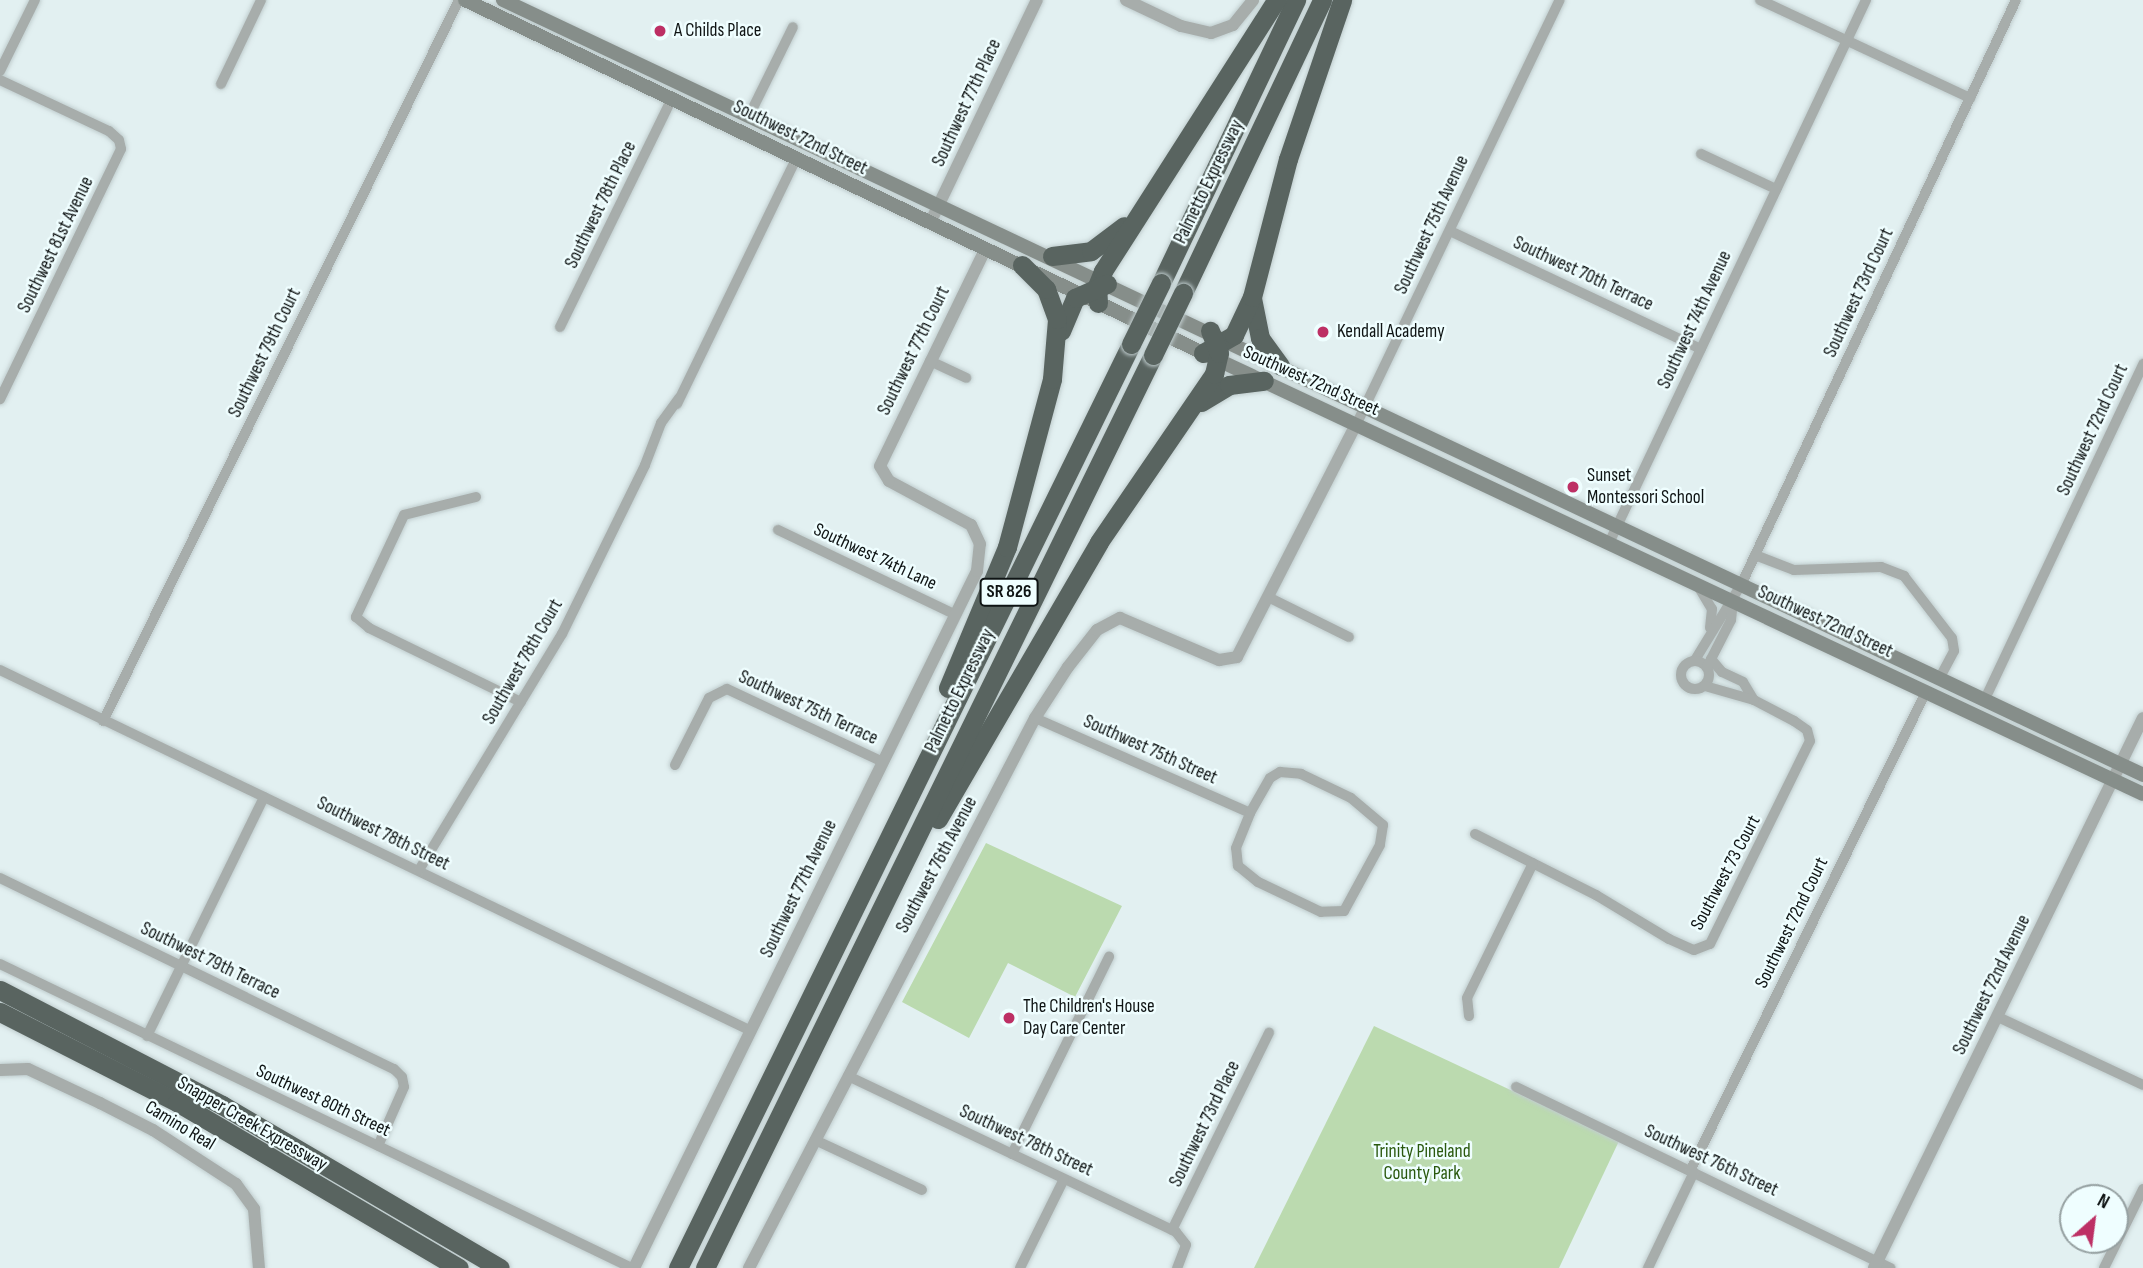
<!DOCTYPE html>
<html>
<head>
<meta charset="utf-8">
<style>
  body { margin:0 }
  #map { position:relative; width:2143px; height:1268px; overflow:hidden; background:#e2f0f1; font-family:"Sofia Sans Condensed",sans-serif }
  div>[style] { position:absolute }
  .green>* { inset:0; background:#bbdaaf }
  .roads { filter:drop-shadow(0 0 2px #c0cdce) drop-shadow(0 0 2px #c0cdce) }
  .minor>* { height:10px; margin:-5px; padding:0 5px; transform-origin:5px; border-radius:5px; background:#a7adab }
  .minor>.ring { margin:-5px; padding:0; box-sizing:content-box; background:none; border:10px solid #a7adab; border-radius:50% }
  .tertiary>* { height:12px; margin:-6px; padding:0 6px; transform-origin:6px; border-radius:6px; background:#a7adab }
  .secondary>* { height:14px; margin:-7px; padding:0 7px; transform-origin:7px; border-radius:7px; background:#868e8a }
  .motorway>* { height:19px; margin:-9.5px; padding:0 9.5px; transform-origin:9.5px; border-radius:9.5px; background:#596460 }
  .bridges { filter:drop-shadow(0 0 2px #c0cdce) drop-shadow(0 0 2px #c0cdce) }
  .motorway-bridge>* { height:19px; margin:-9.5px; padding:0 9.5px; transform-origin:9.5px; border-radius:9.5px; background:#596460 }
  .dots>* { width:19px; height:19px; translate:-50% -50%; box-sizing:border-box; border:4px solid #effeff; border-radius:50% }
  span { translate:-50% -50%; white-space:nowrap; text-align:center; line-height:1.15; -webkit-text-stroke:5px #effeff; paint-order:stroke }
  .shield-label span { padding:2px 5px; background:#effeff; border:2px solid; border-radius:5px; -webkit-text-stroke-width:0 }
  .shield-label { font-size:18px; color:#0f1414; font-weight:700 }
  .poi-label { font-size:19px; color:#0f1414 }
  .left { translate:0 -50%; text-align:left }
  .street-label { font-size:19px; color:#0f1414 }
  .park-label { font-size:19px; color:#29580d }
  .north { position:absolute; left:2059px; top:1184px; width:70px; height:70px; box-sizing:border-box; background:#effeff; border:2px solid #95a0a1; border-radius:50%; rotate:28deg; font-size:19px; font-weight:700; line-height:28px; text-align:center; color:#0f1414 }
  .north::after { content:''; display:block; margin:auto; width:24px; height:32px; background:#bd3065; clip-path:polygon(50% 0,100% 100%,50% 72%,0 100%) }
</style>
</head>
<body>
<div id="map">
  <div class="green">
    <i style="clip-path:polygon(986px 843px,1122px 906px,1075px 997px,1008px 963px,969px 1038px,902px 1002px)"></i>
    <i style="clip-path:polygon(1374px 1026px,1619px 1141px,1559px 1268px,1254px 1268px)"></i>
  </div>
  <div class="roads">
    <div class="minor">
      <i style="left:1760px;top:0;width:232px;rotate:25deg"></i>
      <i style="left:0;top:71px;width:79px;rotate:-63.8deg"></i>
      <i style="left:0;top:80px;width:120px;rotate:25.1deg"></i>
      <i style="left:109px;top:131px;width:13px;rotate:42deg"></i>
      <i style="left:119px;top:140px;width:9px;rotate:77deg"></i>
      <i style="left:121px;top:149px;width:278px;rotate:115.8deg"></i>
      <i style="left:221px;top:84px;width:93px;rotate:-64.5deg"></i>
      <i style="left:749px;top:116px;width:99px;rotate:-63.7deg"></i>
      <i style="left:1701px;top:154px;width:83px;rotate:25deg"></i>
      <i style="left:1450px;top:231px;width:277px;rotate:25.2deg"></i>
      <i style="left:560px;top:327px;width:255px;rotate:-63.9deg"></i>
      <i style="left:930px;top:361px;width:40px;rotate:25deg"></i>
      <i style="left:677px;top:404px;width:275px;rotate:-64.1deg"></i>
      <i style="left:1357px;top:423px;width:469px;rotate:-64.4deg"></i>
      <i style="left:476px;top:497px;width:74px;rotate:166deg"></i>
      <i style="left:404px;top:515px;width:113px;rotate:115.2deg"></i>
      <i style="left:356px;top:617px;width:17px;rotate:40deg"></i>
      <i style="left:369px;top:628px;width:169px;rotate:26deg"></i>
      <i style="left:778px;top:530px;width:197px;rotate:25.5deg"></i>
      <i style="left:1610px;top:541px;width:599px;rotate:-64.68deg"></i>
      <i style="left:1755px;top:555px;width:42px;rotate:21deg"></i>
      <i style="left:1794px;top:570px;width:87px;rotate:-2deg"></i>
      <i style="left:1881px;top:567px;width:25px;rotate:21deg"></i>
      <i style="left:1904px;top:576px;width:78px;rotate:52.3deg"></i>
      <i style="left:1952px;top:638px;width:13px;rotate:81deg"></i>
      <i style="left:1954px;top:651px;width:32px;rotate:118deg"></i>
      <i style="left:1698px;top:586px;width:27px;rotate:59deg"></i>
      <i style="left:1712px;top:609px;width:19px;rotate:96deg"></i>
      <i style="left:1270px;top:598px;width:88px;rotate:26.3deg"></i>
      <i style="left:1711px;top:659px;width:17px;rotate:50deg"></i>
      <i style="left:1722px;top:672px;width:23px;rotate:25deg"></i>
      <i style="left:1743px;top:682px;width:21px;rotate:59deg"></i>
      <i style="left:1695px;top:660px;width:88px;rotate:-58.5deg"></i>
      <i style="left:1741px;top:585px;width:646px;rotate:-64.82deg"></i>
      <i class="ring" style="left:1681px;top:661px;width:18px;height:18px"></i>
      <i style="left:1707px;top:667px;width:53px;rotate:-62.9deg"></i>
      <i style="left:1731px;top:620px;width:20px;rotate:-84deg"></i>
      <i style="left:0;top:670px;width:833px;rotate:25.67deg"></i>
      <i style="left:1984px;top:701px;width:373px;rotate:-64.7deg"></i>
      <i style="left:1035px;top:718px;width:235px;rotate:23.8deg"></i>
      <i style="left:103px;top:721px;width:804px;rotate:-63.72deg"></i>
      <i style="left:675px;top:765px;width:75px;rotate:-63.1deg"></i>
      <i style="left:709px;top:698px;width:20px;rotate:-27deg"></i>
      <i style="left:727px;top:689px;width:172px;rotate:25.1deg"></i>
      <i style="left:1280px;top:772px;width:21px;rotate:5deg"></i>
      <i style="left:1301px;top:774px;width:55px;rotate:25.6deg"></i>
      <i style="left:1351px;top:798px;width:42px;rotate:40.2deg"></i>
      <i style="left:1383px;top:825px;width:20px;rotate:99deg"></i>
      <i style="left:1380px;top:845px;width:75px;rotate:118.6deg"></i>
      <i style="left:1344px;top:911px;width:23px;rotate:178deg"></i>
      <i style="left:1321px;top:912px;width:70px;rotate:-154.5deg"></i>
      <i style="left:1258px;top:882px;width:26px;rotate:-141deg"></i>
      <i style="left:1238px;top:866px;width:18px;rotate:-96deg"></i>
      <i style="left:1236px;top:848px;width:38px;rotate:-68deg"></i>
      <i style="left:1250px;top:813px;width:40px;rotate:-60.3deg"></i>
      <i style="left:1270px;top:778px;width:12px;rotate:-31deg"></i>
      <i style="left:1475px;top:834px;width:136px;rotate:26.8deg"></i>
      <i style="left:1596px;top:895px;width:85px;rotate:31.1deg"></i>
      <i style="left:1669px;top:939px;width:27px;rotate:24deg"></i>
      <i style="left:1694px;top:950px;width:17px;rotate:-21deg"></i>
      <i style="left:1710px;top:944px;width:226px;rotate:-63.8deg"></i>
      <i style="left:1810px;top:741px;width:11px;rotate:-105deg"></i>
      <i style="left:1807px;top:730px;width:16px;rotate:-145deg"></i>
      <i style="left:1794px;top:721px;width:45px;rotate:-152.3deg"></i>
      <i style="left:1754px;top:700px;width:51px;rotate:-164.1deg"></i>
      <i style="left:419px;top:870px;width:276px;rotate:-58.8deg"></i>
      <i style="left:562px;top:634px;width:188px;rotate:-63.8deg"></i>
      <i style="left:645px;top:465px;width:45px;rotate:-69.1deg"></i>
      <i style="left:661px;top:423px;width:31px;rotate:-54deg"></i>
      <i style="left:0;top:878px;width:438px;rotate:25.9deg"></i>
      <i style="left:394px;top:1069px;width:11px;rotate:45deg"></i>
      <i style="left:402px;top:1077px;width:10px;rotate:79deg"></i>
      <i style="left:404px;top:1087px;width:64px;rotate:113.8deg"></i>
      <i style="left:0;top:964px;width:701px;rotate:25.69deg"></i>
      <i style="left:1469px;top:1016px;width:18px;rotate:-96deg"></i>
      <i style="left:1467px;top:998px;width:150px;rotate:-63.9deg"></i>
      <i style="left:1998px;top:1017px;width:160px;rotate:25.1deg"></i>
      <i style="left:147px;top:1036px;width:266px;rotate:-63.9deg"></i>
      <i style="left:848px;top:1076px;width:363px;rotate:25.4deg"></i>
      <i style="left:1176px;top:1232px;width:16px;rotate:52deg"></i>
      <i style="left:1186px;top:1245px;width:25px;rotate:111deg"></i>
      <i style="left:1516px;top:1087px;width:416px;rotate:25.8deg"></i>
      <i style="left:815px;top:1140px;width:118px;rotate:25deg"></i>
      <i style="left:1012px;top:1154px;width:220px;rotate:-63.8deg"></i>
      <i style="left:1690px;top:1171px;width:534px;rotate:-63.77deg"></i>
      <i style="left:1172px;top:1230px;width:220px;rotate:-63.8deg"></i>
      <i style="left:1020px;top:1268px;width:99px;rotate:-63.7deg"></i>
      <i style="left:1648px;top:1268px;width:106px;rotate:-64.4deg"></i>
      <i style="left:2104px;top:1268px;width:88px;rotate:-63.7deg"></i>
    </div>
    <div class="tertiary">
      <i style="left:1126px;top:0;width:61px;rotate:25.3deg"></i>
      <i style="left:1181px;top:26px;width:31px;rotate:13deg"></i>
      <i style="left:1211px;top:33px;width:23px;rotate:-20deg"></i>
      <i style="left:1233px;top:25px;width:32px;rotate:-51deg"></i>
      <i style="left:931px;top:221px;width:245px;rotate:-64.4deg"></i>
      <i style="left:0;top:1070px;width:28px;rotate:-2deg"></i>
      <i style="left:28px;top:1069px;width:80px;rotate:25.3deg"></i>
      <i style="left:100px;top:1103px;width:59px;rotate:27deg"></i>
      <i style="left:153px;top:1130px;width:99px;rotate:33deg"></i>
      <i style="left:236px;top:1184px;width:31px;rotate:54deg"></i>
      <i style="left:254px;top:1209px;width:59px;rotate:85.2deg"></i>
      <i style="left:634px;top:1268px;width:777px;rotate:-63.8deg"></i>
      <i style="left:977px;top:571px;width:27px;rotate:-84deg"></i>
      <i style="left:980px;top:544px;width:21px;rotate:-115deg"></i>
      <i style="left:971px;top:525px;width:93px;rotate:-151.8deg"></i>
      <i style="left:889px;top:481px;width:17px;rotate:-121deg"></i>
      <i style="left:880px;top:466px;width:242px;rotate:-64.1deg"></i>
      <i style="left:749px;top:1268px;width:620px;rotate:-62.53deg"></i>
      <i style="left:1035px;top:718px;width:61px;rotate:-57.1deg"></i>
      <i style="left:1068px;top:667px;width:47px;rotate:-51.9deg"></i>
      <i style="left:1097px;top:630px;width:26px;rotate:-28deg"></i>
      <i style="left:1120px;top:618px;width:108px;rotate:23deg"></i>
      <i style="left:1219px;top:660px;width:18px;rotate:-9deg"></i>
      <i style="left:1237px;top:657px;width:263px;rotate:-62.9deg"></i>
      <i style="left:1874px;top:1268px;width:612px;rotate:-63.94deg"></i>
    </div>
    <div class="secondary">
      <i style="left:465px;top:0;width:818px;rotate:25.56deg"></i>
      <i style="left:1203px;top:353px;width:1038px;rotate:25.13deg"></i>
      <i style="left:503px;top:0;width:1814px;rotate:25.29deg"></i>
    </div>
    <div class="motorway">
      <i style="left:1052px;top:256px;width:39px;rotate:-7deg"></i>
      <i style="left:1091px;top:251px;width:41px;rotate:-37.1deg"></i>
      <i style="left:1161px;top:283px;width:314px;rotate:-64.5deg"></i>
      <i style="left:1183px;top:293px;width:324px;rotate:-64.6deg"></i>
      <i style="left:1252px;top:298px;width:41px;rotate:78.7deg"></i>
      <i style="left:1260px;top:338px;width:34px;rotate:54deg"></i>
      <i style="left:1098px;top:303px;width:17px;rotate:-93deg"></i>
      <i style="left:1097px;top:286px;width:16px;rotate:-68deg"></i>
      <i style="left:1103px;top:271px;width:322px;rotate:-57.4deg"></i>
      <i style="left:1061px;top:331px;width:36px;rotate:-67deg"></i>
      <i style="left:1075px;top:298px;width:35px;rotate:-24deg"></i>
      <i style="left:1203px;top:353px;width:36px;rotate:-30deg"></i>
      <i style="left:1234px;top:335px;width:42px;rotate:-64.7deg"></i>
      <i style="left:1252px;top:297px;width:143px;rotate:-75.4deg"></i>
      <i style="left:1288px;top:159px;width:168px;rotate:-71.2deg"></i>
      <i style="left:1201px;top:402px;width:33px;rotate:-31deg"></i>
      <i style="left:1229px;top:385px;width:35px;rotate:-7deg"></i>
      <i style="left:948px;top:688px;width:153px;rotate:-67.3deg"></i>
      <i style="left:1007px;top:547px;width:174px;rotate:-75deg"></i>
      <i style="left:1052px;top:379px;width:60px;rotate:-85.2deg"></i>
      <i style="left:1057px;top:319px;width:32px;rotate:-110deg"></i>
      <i style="left:1046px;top:289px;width:34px;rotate:-135deg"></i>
      <i style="left:938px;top:819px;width:320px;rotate:-59.8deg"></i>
      <i style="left:1099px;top:542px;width:204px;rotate:-55.6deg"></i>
      <i style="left:1214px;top:374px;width:22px;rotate:-77deg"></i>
      <i style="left:1219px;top:353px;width:24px;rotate:-112deg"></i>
      <i style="left:0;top:990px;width:250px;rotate:27.4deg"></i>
      <i style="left:222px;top:1105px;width:322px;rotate:30.4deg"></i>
      <i style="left:0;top:1012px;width:199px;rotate:27deg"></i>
      <i style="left:177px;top:1102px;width:327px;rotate:30.5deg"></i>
      <i style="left:678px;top:1268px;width:1029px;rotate:-63.88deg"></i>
      <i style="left:705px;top:1268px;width:1017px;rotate:-63.86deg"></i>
    </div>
  </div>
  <div class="bridges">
    <div class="motorway-bridge">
      <i style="left:1131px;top:344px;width:68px;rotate:-63.8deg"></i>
      <i style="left:1153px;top:355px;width:69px;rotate:-64.2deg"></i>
    </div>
  </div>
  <div class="dots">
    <i style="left:660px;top:31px;background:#bd3065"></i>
    <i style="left:1323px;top:332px;background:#bd3065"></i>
    <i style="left:1573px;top:487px;background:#bd3065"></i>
    <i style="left:1009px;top:1018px;background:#bd3065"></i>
  </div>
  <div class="shield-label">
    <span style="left:1009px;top:592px">SR 826</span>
  </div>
  <div class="poi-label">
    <span class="left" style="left:674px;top:31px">A Childs Place</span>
    <span class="left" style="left:1337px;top:332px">Kendall Academy</span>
    <span class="left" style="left:1587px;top:487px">Sunset<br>Montessori School</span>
    <span class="left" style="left:1023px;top:1018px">The Children's House<br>Day Care Center</span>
  </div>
  <div class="street-label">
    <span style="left:967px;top:103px;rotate:-65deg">Southwest 77th Place</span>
    <span style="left:800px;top:138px;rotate:26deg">Southwest 72nd Street</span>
    <span style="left:1209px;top:182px;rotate:-64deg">Palmetto Expressway</span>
    <span style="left:601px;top:205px;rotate:-64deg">Southwest 78th Place</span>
    <span style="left:1432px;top:225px;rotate:-65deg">Southwest 75th Avenue</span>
    <span style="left:56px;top:245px;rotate:-64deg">Southwest 81st Avenue</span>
    <span style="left:1583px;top:274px;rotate:25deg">Southwest 70th Terrace</span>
    <span style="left:1859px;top:293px;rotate:-65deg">Southwest 73rd Court</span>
    <span style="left:1695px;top:320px;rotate:-65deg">Southwest 74th Avenue</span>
    <span style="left:914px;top:351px;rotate:-64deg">Southwest 77th Court</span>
    <span style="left:265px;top:353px;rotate:-64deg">Southwest 79th Court</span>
    <span style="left:1311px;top:381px;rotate:24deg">Southwest 72nd Street</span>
    <span style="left:2093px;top:430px;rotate:-65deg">Southwest 72nd Court</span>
    <span style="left:875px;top:557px;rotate:25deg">Southwest 74th Lane</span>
    <span style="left:1825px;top:622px;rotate:25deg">Southwest 72nd Street</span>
    <span style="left:523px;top:662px;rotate:-60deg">Southwest 78th Court</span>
    <span style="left:960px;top:691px;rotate:-64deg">Palmetto Expressway</span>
    <span style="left:808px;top:708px;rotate:25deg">Southwest 75th Terrace</span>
    <span style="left:1150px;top:750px;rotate:24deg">Southwest 75th Street</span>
    <span style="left:383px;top:834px;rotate:26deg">Southwest 78th Street</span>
    <span style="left:937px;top:865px;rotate:-62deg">Southwest 76th Avenue</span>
    <span style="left:1726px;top:873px;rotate:-62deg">Southwest 73 Court</span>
    <span style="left:799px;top:889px;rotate:-64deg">Southwest 77th Avenue</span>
    <span style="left:1792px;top:923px;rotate:-64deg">Southwest 72nd Court</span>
    <span style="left:210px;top:961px;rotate:26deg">Southwest 79th Terrace</span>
    <span style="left:1992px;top:985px;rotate:-64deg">Southwest 72nd Avenue</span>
    <span style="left:323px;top:1101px;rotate:25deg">Southwest 80th Street</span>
    <span style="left:252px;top:1124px;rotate:30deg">Snapper Creek Expressway</span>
    <span style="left:1205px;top:1124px;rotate:-64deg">Southwest 73rd Place</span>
    <span style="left:180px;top:1126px;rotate:31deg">Camino Real</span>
    <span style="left:1026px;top:1141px;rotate:25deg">Southwest 78th Street</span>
    <span style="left:1711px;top:1161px;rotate:25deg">Southwest 76th Street</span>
  </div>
  <div class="park-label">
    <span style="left:1422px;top:1163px">Trinity Pineland<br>County Park</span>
  </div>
  <div class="north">N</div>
</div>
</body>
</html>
